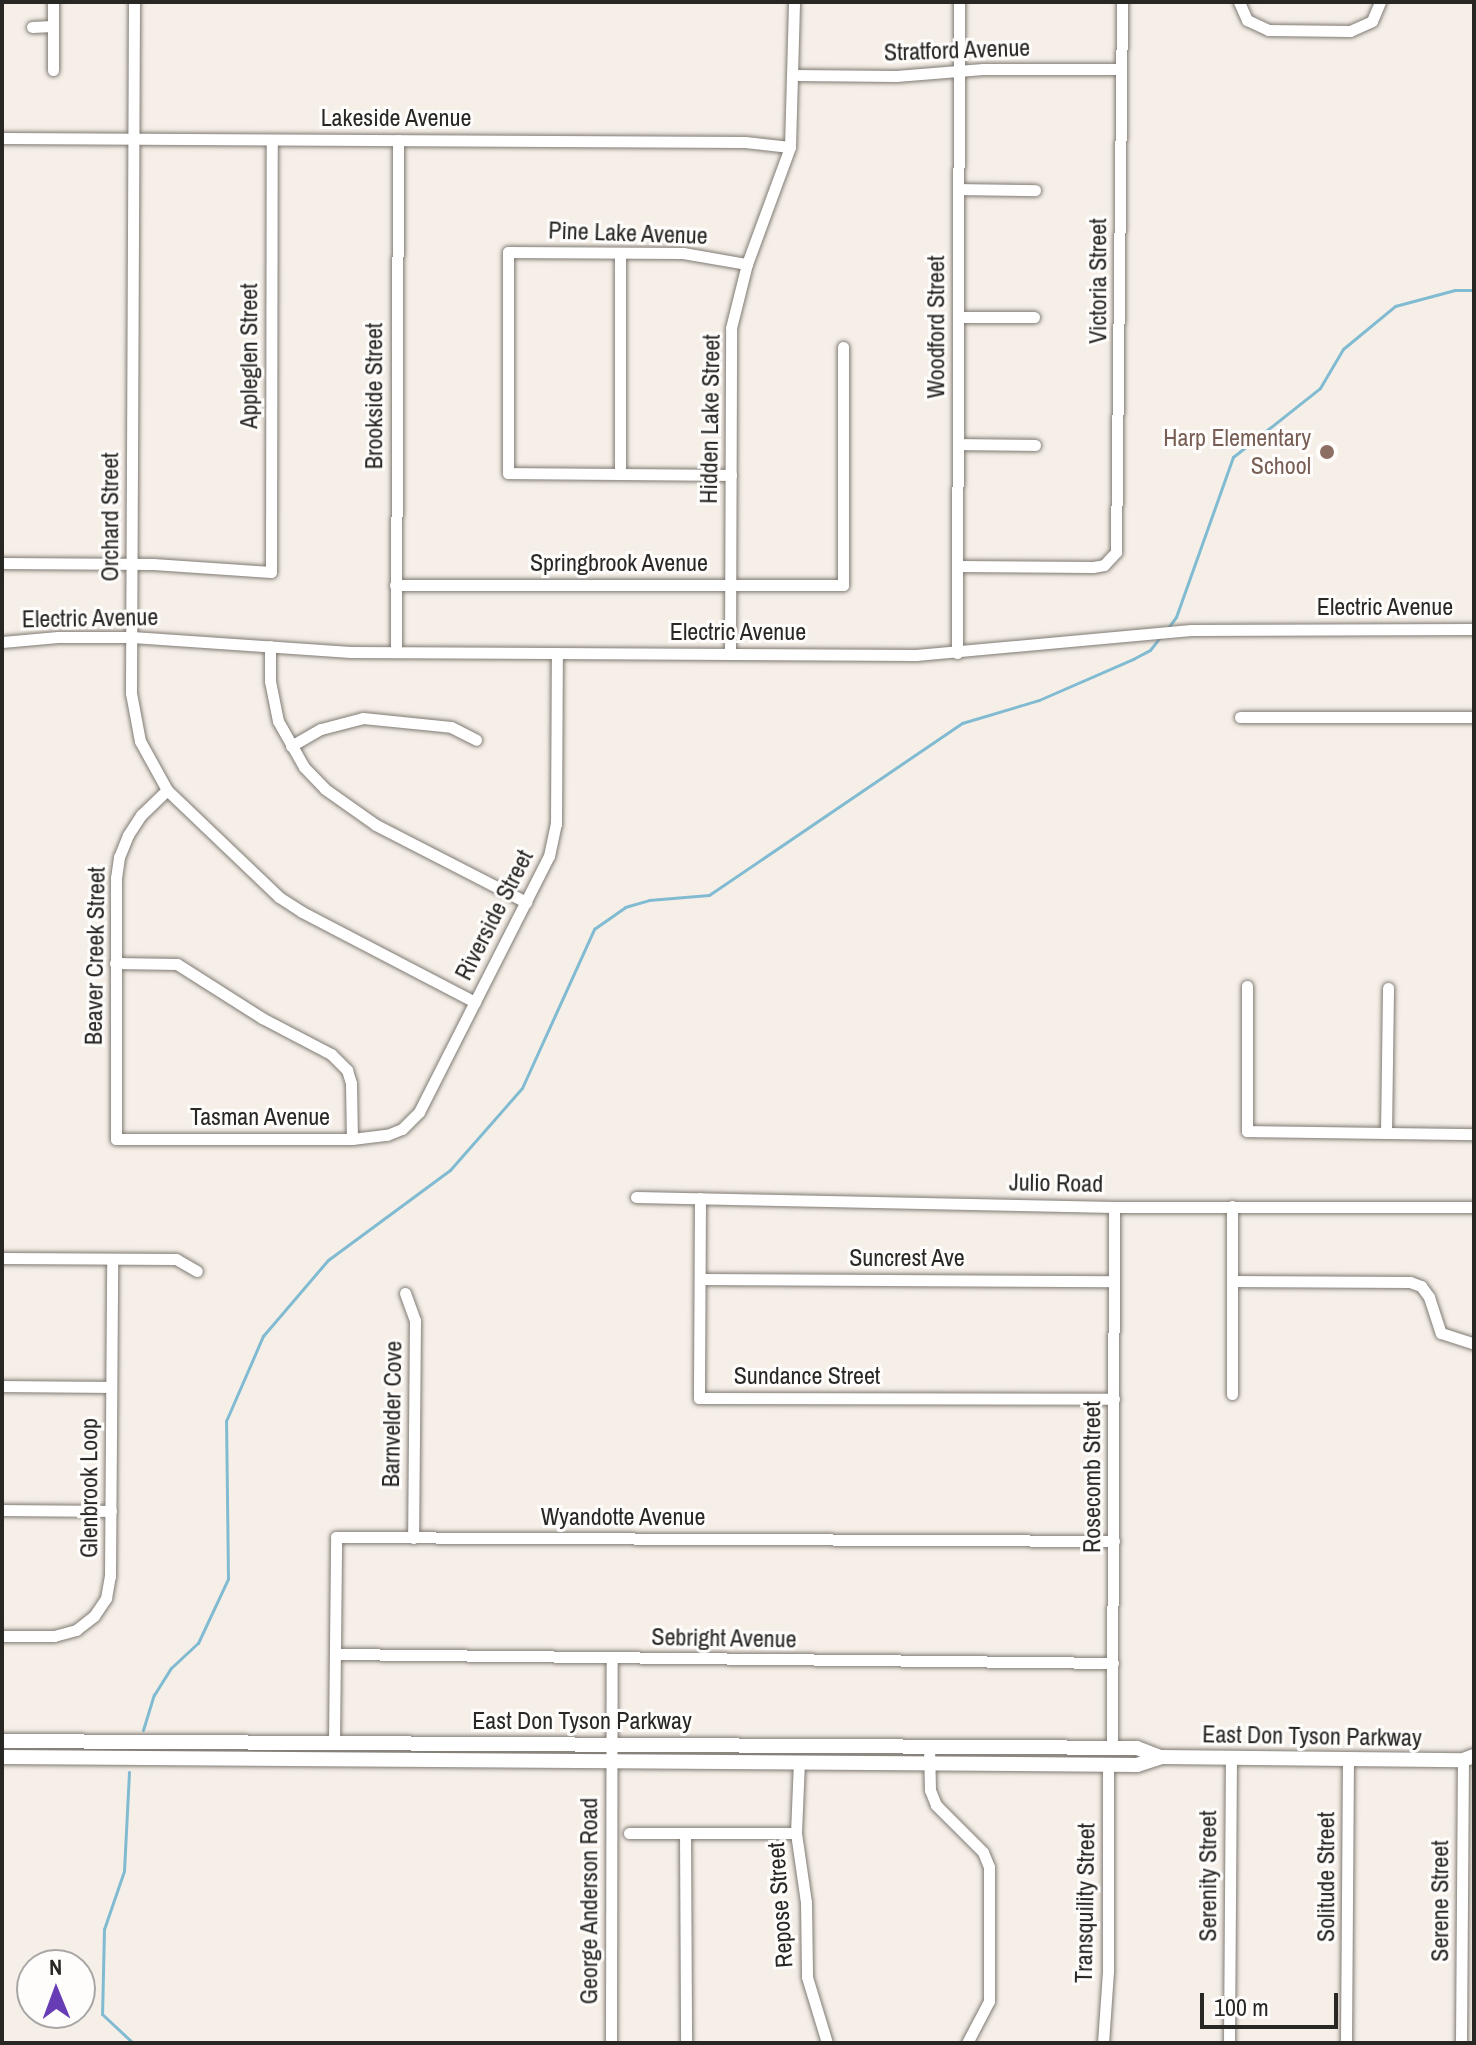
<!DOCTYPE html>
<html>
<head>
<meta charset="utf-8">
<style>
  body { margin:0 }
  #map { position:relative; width:1476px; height:2045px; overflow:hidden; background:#f6efe8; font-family:"Archivo Narrow",sans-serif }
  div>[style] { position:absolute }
  .stream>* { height:3px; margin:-1.5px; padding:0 1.5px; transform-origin:1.5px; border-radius:1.5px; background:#81bbd2 }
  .roads { filter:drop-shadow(0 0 2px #7f7a73) drop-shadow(0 0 2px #7f7a73) }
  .minor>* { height:11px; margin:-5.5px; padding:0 5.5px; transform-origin:5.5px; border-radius:5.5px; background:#fff }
  .major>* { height:14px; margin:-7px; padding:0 7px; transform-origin:7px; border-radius:7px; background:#fff }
  .dots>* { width:22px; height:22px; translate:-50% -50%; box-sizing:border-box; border:4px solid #fffdfc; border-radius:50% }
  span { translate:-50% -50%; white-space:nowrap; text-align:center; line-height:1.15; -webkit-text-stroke:6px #fffdfc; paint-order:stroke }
  .street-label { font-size:24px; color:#292724 }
  .education-label { font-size:24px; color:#785e54 }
  .right { translate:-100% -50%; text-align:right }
  .frame { position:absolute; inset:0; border:4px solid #292724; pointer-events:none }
  .north { position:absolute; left:16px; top:1949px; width:80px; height:80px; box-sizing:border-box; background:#fffdfc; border:2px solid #a9a7a6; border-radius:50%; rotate:359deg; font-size:22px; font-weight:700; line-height:32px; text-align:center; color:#292724 }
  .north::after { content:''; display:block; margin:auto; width:28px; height:36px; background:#673cb4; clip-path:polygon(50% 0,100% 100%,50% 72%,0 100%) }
  .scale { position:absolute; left:1200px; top:1993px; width:138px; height:36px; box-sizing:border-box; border:4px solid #292724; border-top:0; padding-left:10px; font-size:24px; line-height:28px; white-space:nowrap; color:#292724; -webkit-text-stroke:6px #fffdfc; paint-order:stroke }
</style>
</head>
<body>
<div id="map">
  <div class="stream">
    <i style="left:1168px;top:628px;width:14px;rotate:-54deg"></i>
    <i style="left:1176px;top:617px;width:170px;rotate:-70.4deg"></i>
    <i style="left:1233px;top:457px;width:111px;rotate:-38.4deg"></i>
    <i style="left:1320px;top:388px;width:45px;rotate:-59.5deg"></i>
    <i style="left:1343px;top:349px;width:67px;rotate:-39.6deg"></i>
    <i style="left:1395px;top:306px;width:62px;rotate:-14.9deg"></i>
    <i style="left:1455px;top:290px;width:19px"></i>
    <i style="left:143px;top:1730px;width:37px;rotate:-73deg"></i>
    <i style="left:154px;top:1695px;width:32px;rotate:-58deg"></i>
    <i style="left:171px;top:1668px;width:37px;rotate:-43deg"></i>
    <i style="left:198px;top:1643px;width:71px;rotate:-64.9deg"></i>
    <i style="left:228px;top:1579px;width:158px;rotate:-90.7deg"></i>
    <i style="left:226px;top:1421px;width:93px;rotate:-66.5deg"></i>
    <i style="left:263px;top:1336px;width:100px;rotate:-49.5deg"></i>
    <i style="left:328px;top:1260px;width:152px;rotate:-36.4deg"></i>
    <i style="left:450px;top:1170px;width:109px;rotate:-48.7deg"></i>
    <i style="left:522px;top:1088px;width:175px;rotate:-65.6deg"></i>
    <i style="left:594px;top:929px;width:38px;rotate:-35deg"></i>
    <i style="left:625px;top:907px;width:25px;rotate:-16deg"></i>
    <i style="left:649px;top:900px;width:60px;rotate:-4.8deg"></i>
    <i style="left:709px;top:895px;width:306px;rotate:-34.2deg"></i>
    <i style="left:962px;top:723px;width:80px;rotate:-16.6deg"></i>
    <i style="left:1039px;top:700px;width:103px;rotate:-23.6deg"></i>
    <i style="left:1133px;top:659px;width:19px;rotate:-28deg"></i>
    <i style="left:1150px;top:650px;width:16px;rotate:-52deg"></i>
    <i style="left:129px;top:1772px;width:99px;rotate:92.9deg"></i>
    <i style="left:124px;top:1871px;width:61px;rotate:109deg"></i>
    <i style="left:104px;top:1929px;width:85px;rotate:91.3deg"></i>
    <i style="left:102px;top:2014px;width:42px;rotate:43.1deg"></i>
  </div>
  <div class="roads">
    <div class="minor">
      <i style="left:134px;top:2px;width:691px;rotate:90.25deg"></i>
      <i style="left:131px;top:693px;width:49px;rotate:79.4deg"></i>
      <i style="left:140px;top:741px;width:56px;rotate:61.1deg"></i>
      <i style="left:167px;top:790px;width:155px;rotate:43.7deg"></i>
      <i style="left:279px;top:897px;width:27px;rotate:33deg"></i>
      <i style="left:302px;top:912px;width:195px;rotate:27.5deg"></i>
      <i style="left:1239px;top:2px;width:20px;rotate:66deg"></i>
      <i style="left:1247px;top:20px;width:23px;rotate:25deg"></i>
      <i style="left:1268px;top:30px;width:82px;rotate:0.7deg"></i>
      <i style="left:1350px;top:31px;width:24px;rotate:-24deg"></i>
      <i style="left:1372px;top:21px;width:21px;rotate:-67deg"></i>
      <i style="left:32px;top:27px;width:21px;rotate:-3deg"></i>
      <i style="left:53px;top:70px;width:68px;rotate:-90deg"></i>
      <i style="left:794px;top:75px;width:102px;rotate:0.6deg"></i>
      <i style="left:896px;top:76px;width:87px;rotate:-4.6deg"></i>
      <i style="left:983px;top:69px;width:138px"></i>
      <i style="left:2px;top:138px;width:743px;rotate:0.31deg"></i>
      <i style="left:745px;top:142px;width:45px;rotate:6.3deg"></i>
      <i style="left:959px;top:189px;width:76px;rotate:0.8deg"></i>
      <i style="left:958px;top:317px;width:76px"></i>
      <i style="left:958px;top:444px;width:77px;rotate:0.7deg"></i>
      <i style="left:620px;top:474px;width:221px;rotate:-90deg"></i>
      <i style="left:731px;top:475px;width:223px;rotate:-179.5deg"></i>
      <i style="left:508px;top:473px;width:221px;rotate:-90deg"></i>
      <i style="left:508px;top:252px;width:175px;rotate:0.3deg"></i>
      <i style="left:683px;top:253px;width:65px;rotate:9.8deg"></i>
      <i style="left:2px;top:563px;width:151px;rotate:0.4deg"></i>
      <i style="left:153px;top:564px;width:118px;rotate:3.9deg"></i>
      <i style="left:271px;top:572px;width:432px;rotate:-89.9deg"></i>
      <i style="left:957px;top:566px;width:136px;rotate:0.4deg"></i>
      <i style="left:1093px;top:567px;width:11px;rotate:-10deg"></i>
      <i style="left:1104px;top:565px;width:18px;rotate:-47deg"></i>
      <i style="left:1116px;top:552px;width:550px;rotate:-89.37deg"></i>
      <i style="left:395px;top:585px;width:448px"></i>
      <i style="left:843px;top:585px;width:238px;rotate:-90deg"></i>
      <i style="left:2px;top:642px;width:56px;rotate:-5.1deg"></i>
      <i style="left:58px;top:637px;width:74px"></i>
      <i style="left:132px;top:637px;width:219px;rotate:3.9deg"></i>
      <i style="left:350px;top:652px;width:566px;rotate:0.3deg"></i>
      <i style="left:916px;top:655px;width:276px;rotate:-5.2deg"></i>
      <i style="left:1191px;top:630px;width:283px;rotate:-0.2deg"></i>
      <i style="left:270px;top:646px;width:35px;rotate:90deg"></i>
      <i style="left:270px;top:681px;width:41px;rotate:78.7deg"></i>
      <i style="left:278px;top:721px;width:53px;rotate:60.5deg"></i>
      <i style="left:304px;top:767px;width:30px;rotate:46deg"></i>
      <i style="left:325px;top:789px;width:62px;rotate:35.2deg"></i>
      <i style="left:376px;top:825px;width:169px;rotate:27.2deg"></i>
      <i style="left:396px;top:652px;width:512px;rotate:-89.78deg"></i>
      <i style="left:957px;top:653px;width:651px;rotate:-89.82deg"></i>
      <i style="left:730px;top:654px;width:326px;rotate:-89.8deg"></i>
      <i style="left:731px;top:328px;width:66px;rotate:-76deg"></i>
      <i style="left:747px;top:264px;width:125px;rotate:-69.8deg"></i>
      <i style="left:790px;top:147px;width:145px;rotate:-88.4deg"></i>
      <i style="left:1240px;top:717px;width:234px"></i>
      <i style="left:291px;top:746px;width:34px;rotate:-30deg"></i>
      <i style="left:321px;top:729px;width:43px;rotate:-14.7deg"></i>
      <i style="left:363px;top:718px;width:88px;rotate:5.8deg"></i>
      <i style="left:451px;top:727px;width:28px;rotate:27deg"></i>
      <i style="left:167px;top:790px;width:36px;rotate:136deg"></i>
      <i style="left:141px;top:815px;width:24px;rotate:123deg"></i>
      <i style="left:128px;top:835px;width:24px;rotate:112deg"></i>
      <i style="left:119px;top:857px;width:21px;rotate:98deg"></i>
      <i style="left:116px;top:878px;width:261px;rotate:90deg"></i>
      <i style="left:116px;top:1139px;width:236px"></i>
      <i style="left:352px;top:1139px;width:35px;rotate:-7deg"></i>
      <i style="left:387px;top:1135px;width:16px;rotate:-22deg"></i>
      <i style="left:402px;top:1129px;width:24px;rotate:-45deg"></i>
      <i style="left:419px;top:1112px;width:287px;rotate:-63.1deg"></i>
      <i style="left:549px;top:856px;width:33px;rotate:-78deg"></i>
      <i style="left:556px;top:824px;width:171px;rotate:-89.7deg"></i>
      <i style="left:115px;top:963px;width:62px;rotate:0.9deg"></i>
      <i style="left:177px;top:964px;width:101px;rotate:32.4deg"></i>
      <i style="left:262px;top:1018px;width:78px;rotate:27.6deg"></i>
      <i style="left:331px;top:1054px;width:23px;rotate:45deg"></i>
      <i style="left:347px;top:1070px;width:14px;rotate:73deg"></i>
      <i style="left:351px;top:1083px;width:56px;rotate:89deg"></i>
      <i style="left:1247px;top:986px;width:145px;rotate:90deg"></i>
      <i style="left:1247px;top:1131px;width:227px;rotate:0.8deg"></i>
      <i style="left:1386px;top:1133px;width:145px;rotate:-89.2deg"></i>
      <i style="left:636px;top:1197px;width:478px;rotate:1.2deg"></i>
      <i style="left:1114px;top:1207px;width:360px"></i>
      <i style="left:700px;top:1198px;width:200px;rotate:90.3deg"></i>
      <i style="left:699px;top:1398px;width:415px;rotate:0.1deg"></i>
      <i style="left:1232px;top:1206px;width:188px;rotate:90deg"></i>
      <i style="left:2px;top:1258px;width:174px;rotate:0.3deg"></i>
      <i style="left:176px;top:1259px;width:24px;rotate:30deg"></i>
      <i style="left:700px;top:1279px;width:414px;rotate:0.3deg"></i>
      <i style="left:1232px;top:1281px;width:178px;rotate:0.3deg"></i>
      <i style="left:1410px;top:1282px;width:12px;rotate:20deg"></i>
      <i style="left:1421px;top:1286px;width:14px;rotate:54deg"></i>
      <i style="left:1429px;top:1297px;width:38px;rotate:72deg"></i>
      <i style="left:1441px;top:1333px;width:35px;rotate:18deg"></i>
      <i style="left:405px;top:1293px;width:29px;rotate:70deg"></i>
      <i style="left:415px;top:1320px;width:218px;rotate:90.5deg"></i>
      <i style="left:2px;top:1386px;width:109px;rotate:0.5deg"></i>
      <i style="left:2px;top:1510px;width:109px;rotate:0.5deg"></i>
      <i style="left:2px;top:1636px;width:52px"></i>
      <i style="left:54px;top:1636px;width:23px;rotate:-15deg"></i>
      <i style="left:76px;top:1630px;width:23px;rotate:-38deg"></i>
      <i style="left:94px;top:1616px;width:22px;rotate:-56deg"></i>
      <i style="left:106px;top:1598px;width:22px;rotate:-80deg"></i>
      <i style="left:110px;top:1576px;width:317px;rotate:-89.6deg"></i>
      <i style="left:335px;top:1654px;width:778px;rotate:0.66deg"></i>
      <i style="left:334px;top:1742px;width:205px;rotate:-89.4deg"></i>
      <i style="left:336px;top:1537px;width:778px;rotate:0.29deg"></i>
      <i style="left:929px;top:1746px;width:44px;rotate:88.7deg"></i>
      <i style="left:930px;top:1790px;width:16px;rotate:68deg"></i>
      <i style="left:936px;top:1805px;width:66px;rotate:45deg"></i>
      <i style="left:983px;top:1852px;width:16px;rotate:68deg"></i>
      <i style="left:989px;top:1867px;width:134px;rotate:90deg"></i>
      <i style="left:989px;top:2001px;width:47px;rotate:117.6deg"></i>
      <i style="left:1112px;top:1748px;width:541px;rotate:-89.79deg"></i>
      <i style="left:799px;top:1761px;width:72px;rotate:92.4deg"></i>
      <i style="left:796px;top:1833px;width:70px;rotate:81.8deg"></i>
      <i style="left:806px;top:1902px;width:75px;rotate:89.2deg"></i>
      <i style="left:807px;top:1977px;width:69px;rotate:73.1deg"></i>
      <i style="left:629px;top:1833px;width:167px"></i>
      <i style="left:685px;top:1833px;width:210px;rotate:89.7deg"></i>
      <i style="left:611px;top:2043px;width:385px;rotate:-89.9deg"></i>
      <i style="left:1103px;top:2043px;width:72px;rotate:-86deg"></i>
      <i style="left:1108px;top:1971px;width:207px;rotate:-90deg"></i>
      <i style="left:1229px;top:2043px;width:285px;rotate:-89.6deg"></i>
      <i style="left:1346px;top:2043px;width:284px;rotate:-89.6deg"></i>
      <i style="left:1461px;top:2043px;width:283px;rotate:-89.6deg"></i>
    </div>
    <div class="major">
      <i style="left:2px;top:1741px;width:1135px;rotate:0.35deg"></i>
      <i style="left:1137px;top:1748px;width:25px;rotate:21deg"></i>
      <i style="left:2px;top:1757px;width:1135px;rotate:0.4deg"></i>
      <i style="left:1137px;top:1765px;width:25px;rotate:-18deg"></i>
      <i style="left:1161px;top:1757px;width:302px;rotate:0.6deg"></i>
      <i style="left:1463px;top:1760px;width:12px;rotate:-20deg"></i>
    </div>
  </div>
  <div class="dots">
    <i style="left:1327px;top:452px;background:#8d6e63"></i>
  </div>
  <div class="street-label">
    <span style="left:957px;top:50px;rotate:-2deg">Stratford Avenue</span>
    <span style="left:396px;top:118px">Lakeside Avenue</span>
    <span style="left:628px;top:233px;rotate:2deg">Pine Lake Avenue</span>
    <span style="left:1098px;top:281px;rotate:-90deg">Victoria Street</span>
    <span style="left:936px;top:327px;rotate:-90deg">Woodford Street</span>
    <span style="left:249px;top:356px;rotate:-90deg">Appleglen Street</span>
    <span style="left:374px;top:396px;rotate:-90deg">Brookside Street</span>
    <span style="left:710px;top:419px;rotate:-89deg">Hidden Lake Street</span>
    <span style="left:110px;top:517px;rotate:-90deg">Orchard Street</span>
    <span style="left:619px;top:563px">Springbrook Avenue</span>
    <span style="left:1385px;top:607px">Electric Avenue</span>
    <span style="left:90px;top:618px;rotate:-1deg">Electric Avenue</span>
    <span style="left:738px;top:632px">Electric Avenue</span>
    <span style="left:494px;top:915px;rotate:-63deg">Riverside Street</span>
    <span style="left:95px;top:956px;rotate:-89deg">Beaver Creek Street</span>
    <span style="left:260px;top:1117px">Tasman Avenue</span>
    <span style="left:1056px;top:1183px;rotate:1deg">Julio Road</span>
    <span style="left:907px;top:1258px">Suncrest Ave</span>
    <span style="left:807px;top:1376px">Sundance Street</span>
    <span style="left:392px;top:1414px;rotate:-89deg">Barnvelder Cove</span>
    <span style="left:1092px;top:1477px;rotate:-90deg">Rosecomb Street</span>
    <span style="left:89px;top:1488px;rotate:-90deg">Glenbrook Loop</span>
    <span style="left:623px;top:1517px">Wyandotte Avenue</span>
    <span style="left:724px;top:1638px;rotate:1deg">Sebright Avenue</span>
    <span style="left:582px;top:1721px">East Don Tyson Parkway</span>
    <span style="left:1312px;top:1736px;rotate:1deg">East Don Tyson Parkway</span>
    <span style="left:1208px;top:1876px;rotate:-90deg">Serenity Street</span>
    <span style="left:1326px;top:1877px;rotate:-90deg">Solitude Street</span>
    <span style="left:589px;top:1901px;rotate:-90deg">George Anderson Road</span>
    <span style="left:1440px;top:1901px;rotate:-90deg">Serene Street</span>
    <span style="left:1085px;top:1903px;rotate:-89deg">Transquility Street</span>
    <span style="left:780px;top:1905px;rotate:-94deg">Repose Street</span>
  </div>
  <div class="education-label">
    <span class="right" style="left:1311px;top:452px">Harp Elementary<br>School</span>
  </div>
  <div class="frame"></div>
  <div class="north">N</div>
  <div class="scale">100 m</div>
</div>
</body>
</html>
